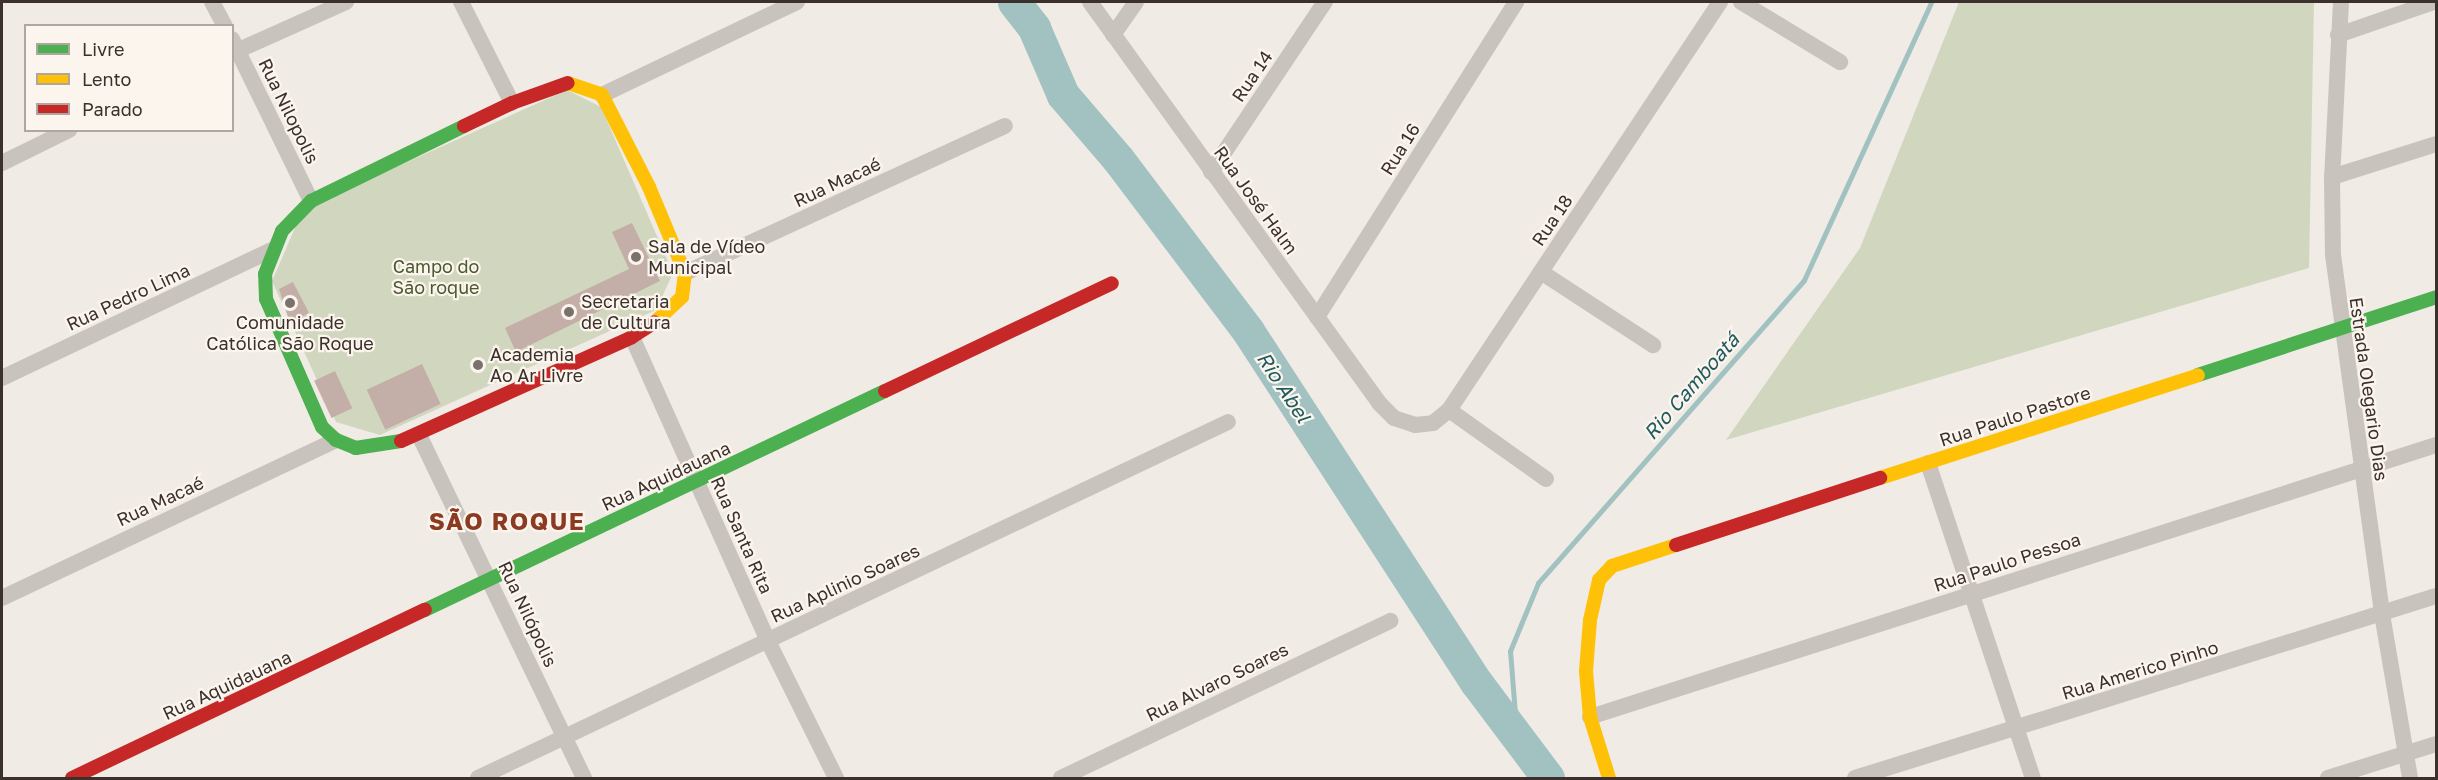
<!DOCTYPE html>
<html>
<head>
<meta charset="utf-8">
<style>
  body { margin:0 }
  #map { position:relative; width:2438px; height:780px; overflow:hidden; background:#f0ebe5; font-family:"Golos Text",sans-serif }
  div>[style] { position:absolute }
  .green>* { inset:0; background:#d1d6bf }
  .stream>* { height:5px; margin:-2.5px; padding:0 2.5px; transform-origin:2.5px; border-radius:2.5px; background:#a1c2c1 }
  .river>* { height:33px; margin:-16.5px; padding:0 16.5px; transform-origin:16.5px; border-radius:16.5px; background:#a1c2c1 }
  .building>* { inset:0; background:#c3afa7; transform-origin:0 0 }
  .street>* { height:16px; margin:-8px; padding:0 8px; transform-origin:8px; border-radius:8px; background:#c9c3be }
  .fast>* { height:14px; margin:-7px; padding:0 7px; transform-origin:7px; border-radius:7px; background:#4caf50 }
  .slow>* { height:14px; margin:-7px; padding:0 7px; transform-origin:7px; border-radius:7px; background:#ffc107 }
  .jam>* { height:14px; margin:-7px; padding:0 7px; transform-origin:7px; border-radius:7px; background:#c62828 }
  .dots>* { width:16px; height:16px; translate:-50% -50%; box-sizing:border-box; border:3px solid #fbf5ee; border-radius:50% }
  span { translate:-50% -50%; white-space:nowrap; text-align:center; line-height:1.15; -webkit-text-stroke:4.5px #fbf5ee; paint-order:stroke }
  .street-label { font-size:18px; color:#3b302b }
  .poi-label { font-size:18px; color:#3b302b }
  .left { translate:0 -50%; text-align:left }
  .park-label { font-size:18px; color:#4a5a2e }
  .water-label { font-size:20px; color:#1f5a5e; font-style:italic }
  .district-label { font-size:24px; color:#8c3b22; font-weight:700; letter-spacing:1.5px }
  .frame { position:absolute; inset:0; border:3px solid #3b302b; pointer-events:none }
  .legend { position:absolute; left:24px; top:24px; width:210px; height:108px; box-sizing:border-box; background:#fbf5ee; border:2px solid #aea6a0; margin:0; padding:8px 10px; list-style:none; font-size:18px; color:#3b302b }
  .legend li { display:flex; align-items:center; gap:12px; height:30px }
  .legend b { width:30px; border:2px solid #aea6a0 }
</style>
</head>
<body>
<div id="map">
  <div class="green">
    <i style="clip-path:polygon(1959px 2px,2314px 2px,2309px 268px,1726px 440px,1860px 248px)"></i>
    <i style="clip-path:polygon(567px 90px,601px 107px,673px 273px,656px 310px,380px 435px,336px 422px,272px 281px,298px 221px,309px 206px)"></i>
  </div>
  <div class="stream">
    <i style="left:1550px;top:778px;width:73px;rotate:-118.7deg"></i>
    <i style="left:1515px;top:714px;width:63px;rotate:-94.5deg"></i>
    <i style="left:1510px;top:651px;width:74px;rotate:-67.6deg"></i>
    <i style="left:1538px;top:583px;width:403px;rotate:-48.7deg"></i>
    <i style="left:1804px;top:280px;width:306px;rotate:-65.4deg"></i>
  </div>
  <div class="river">
    <i style="left:1014px;top:2px;width:33px;rotate:52deg"></i>
    <i style="left:1034px;top:28px;width:73px;rotate:66.6deg"></i>
    <i style="left:1063px;top:95px;width:84px;rotate:49.3deg"></i>
    <i style="left:1118px;top:159px;width:216px;rotate:52.9deg"></i>
    <i style="left:1248px;top:331px;width:419px;rotate:57deg"></i>
    <i style="left:1476px;top:682px;width:120px;rotate:53.1deg"></i>
  </div>
  <div class="building">
    <i style="clip-path:polygon(632px 223px,660px 281px,516px 352px,505px 328px,629px 269px,612px 232px)"></i>
    <i style="clip-path:polygon(293px 282px,309px 313px,290px 323px,279px 289px)"></i>
    <i style="left:422px;top:364px;width:44px;height:61px;rotate:65deg"></i>
    <i style="left:335px;top:371px;width:41px;height:23px;rotate:65deg"></i>
  </div>
  <div class="street">
    <i style="left:212px;top:2px;width:27px;rotate:62deg"></i>
    <i style="left:461px;top:2px;width:113px;rotate:63.2deg"></i>
    <i style="left:1090px;top:2px;width:494px;rotate:54.2deg"></i>
    <i style="left:1379px;top:403px;width:21px;rotate:45deg"></i>
    <i style="left:1394px;top:418px;width:22px;rotate:18deg"></i>
    <i style="left:1415px;top:425px;width:18px;rotate:-6deg"></i>
    <i style="left:1433px;top:423px;width:21px;rotate:-39deg"></i>
    <i style="left:1449px;top:410px;width:490px;rotate:-56.4deg"></i>
    <i style="left:1741px;top:2px;width:116px;rotate:31.2deg"></i>
    <i style="left:2341px;top:2px;width:175px;rotate:92.9deg"></i>
    <i style="left:2332px;top:177px;width:78px;rotate:89.3deg"></i>
    <i style="left:2333px;top:255px;width:362px;rotate:82.2deg"></i>
    <i style="left:2382px;top:614px;width:166px;rotate:80.3deg"></i>
    <i style="left:1113px;top:35px;width:40px;rotate:-55.1deg"></i>
    <i style="left:2338px;top:35px;width:102px;rotate:-19deg"></i>
    <i style="left:232px;top:39px;width:180px;rotate:64deg"></i>
    <i style="left:232px;top:53px;width:125px;rotate:-24.1deg"></i>
    <i style="left:602px;top:95px;width:216px;rotate:-25.5deg"></i>
    <i style="left:2px;top:163px;width:75px;rotate:-26.2deg"></i>
    <i style="left:1211px;top:172px;width:205px;rotate:-56.2deg"></i>
    <i style="left:2332px;top:177px;width:109px;rotate:-17.6deg"></i>
    <i style="left:1541px;top:272px;width:134px;rotate:33.1deg"></i>
    <i style="left:685px;top:273px;width:352px;rotate:-24.7deg"></i>
    <i style="left:1317px;top:317px;width:373px;rotate:-57.7deg"></i>
    <i style="left:632px;top:337px;width:333px;rotate:65.9deg"></i>
    <i style="left:768px;top:641px;width:153px;rotate:63.6deg"></i>
    <i style="left:2px;top:378px;width:298px;rotate:-25.4deg"></i>
    <i style="left:1449px;top:410px;width:119px;rotate:35.4deg"></i>
    <i style="left:419px;top:435px;width:381px;rotate:64.3deg"></i>
    <i style="left:1928px;top:463px;width:332px;rotate:71.6deg"></i>
    <i style="left:2px;top:598px;width:369px;rotate:-25.3deg"></i>
    <i style="left:1590px;top:717px;width:889px;rotate:-17.82deg"></i>
    <i style="left:478px;top:778px;width:830px;rotate:-25.39deg"></i>
    <i style="left:1061px;top:778px;width:365px;rotate:-25.5deg"></i>
    <i style="left:1855px;top:778px;width:609px;rotate:-17.39deg"></i>
    <i style="left:2328px;top:778px;width:113px;rotate:-17.5deg"></i>
  </div>
  <div class="fast">
    <i style="left:2198px;top:375px;width:250px;rotate:-18.1deg"></i>
    <i style="left:401px;top:441px;width:46px;rotate:171.2deg"></i>
    <i style="left:356px;top:448px;width:22px;rotate:-158deg"></i>
    <i style="left:336px;top:440px;width:19px;rotate:-137deg"></i>
    <i style="left:322px;top:427px;width:140px;rotate:-113.6deg"></i>
    <i style="left:266px;top:299px;width:25px;rotate:-92deg"></i>
    <i style="left:265px;top:274px;width:46px;rotate:-68.4deg"></i>
    <i style="left:282px;top:231px;width:42px;rotate:-46deg"></i>
    <i style="left:311px;top:201px;width:170px;rotate:-26.1deg"></i>
    <i style="left:425px;top:610px;width:509px;rotate:-25.46deg"></i>
  </div>
  <div class="slow">
    <i style="left:568px;top:83px;width:36px;rotate:19deg"></i>
    <i style="left:602px;top:95px;width:103px;rotate:62.9deg"></i>
    <i style="left:649px;top:187px;width:93px;rotate:67.3deg"></i>
    <i style="left:685px;top:273px;width:24px;rotate:97deg"></i>
    <i style="left:682px;top:297px;width:37px;rotate:137deg"></i>
    <i style="left:1880px;top:478px;width:334px;rotate:-17.9deg"></i>
    <i style="left:1609px;top:778px;width:64px;rotate:-107.3deg"></i>
    <i style="left:1590px;top:717px;width:46px;rotate:-95deg"></i>
    <i style="left:1586px;top:671px;width:51px;rotate:-85.5deg"></i>
    <i style="left:1590px;top:620px;width:41px;rotate:-77.3deg"></i>
    <i style="left:1599px;top:580px;width:19px;rotate:-47deg"></i>
    <i style="left:1612px;top:566px;width:67px;rotate:-18.2deg"></i>
  </div>
  <div class="jam">
    <i style="left:464px;top:126px;width:53px;rotate:-25.6deg"></i>
    <i style="left:512px;top:103px;width:59px;rotate:-19.7deg"></i>
    <i style="left:885px;top:391px;width:251px;rotate:-25.4deg"></i>
    <i style="left:401px;top:441px;width:253px;rotate:-24.2deg"></i>
    <i style="left:632px;top:337px;width:27px;rotate:-33deg"></i>
    <i style="left:1676px;top:545px;width:215px;rotate:-18.2deg"></i>
    <i style="left:72px;top:778px;width:391px;rotate:-25.5deg"></i>
  </div>
  <div class="dots">
    <i style="left:636px;top:257px;background:#7a716c"></i>
    <i style="left:290px;top:303px;background:#7a716c"></i>
    <i style="left:569px;top:312px;background:#7a716c"></i>
    <i style="left:478px;top:365px;background:#7a716c"></i>
  </div>
  <div class="street-label">
    <span style="left:1252px;top:76px;rotate:-56deg">Rua 14</span>
    <span style="left:289px;top:111px;rotate:64deg">Rua Nilopolis</span>
    <span style="left:1400px;top:149px;rotate:-58deg">Rua 16</span>
    <span style="left:837px;top:182px;rotate:-25deg">Rua Macaé</span>
    <span style="left:1256px;top:200px;rotate:54deg">Rua José Halm</span>
    <span style="left:1552px;top:220px;rotate:-56deg">Rua 18</span>
    <span style="left:128px;top:297px;rotate:-25deg">Rua Pedro Lima</span>
    <span style="left:2369px;top:389px;rotate:82deg">Estrada Olegario Dias</span>
    <span style="left:2015px;top:416px;rotate:-18deg">Rua Paulo Pastore</span>
    <span style="left:666px;top:476px;rotate:-25deg">Rua Aquidauana</span>
    <span style="left:160px;top:501px;rotate:-25deg">Rua Macaé</span>
    <span style="left:742px;top:535px;rotate:66deg">Rua Santa Rita</span>
    <span style="left:2007px;top:562px;rotate:-18deg">Rua Paulo Pessoa</span>
    <span style="left:845px;top:583px;rotate:-25deg">Rua Aplinio Soares</span>
    <span style="left:528px;top:614px;rotate:65deg">Rua Nilópolis</span>
    <span style="left:2140px;top:670px;rotate:-17deg">Rua Americo Pinho</span>
    <span style="left:1217px;top:682px;rotate:-26deg">Rua Alvaro Soares</span>
    <span style="left:227px;top:685px;rotate:-25deg">Rua Aquidauana</span>
  </div>
  <div class="poi-label">
    <span class="left" style="left:648px;top:257px">Sala de Vídeo<br>Municipal</span>
    <span class="left" style="left:581px;top:312px">Secretaria<br>de Cultura</span>
    <span style="left:290px;top:333px">Comunidade<br>Católica São Roque</span>
    <span class="left" style="left:490px;top:365px">Academia<br>Ao Ar Livre</span>
  </div>
  <div class="park-label">
    <span style="left:436px;top:277px">Campo do<br>São roque</span>
  </div>
  <div class="water-label">
    <span style="left:1691px;top:386px;rotate:-49deg">Rio Camboatá</span>
    <span style="left:1284px;top:387px;rotate:57deg">Rio Abel</span>
  </div>
  <div class="district-label">
    <span style="left:507px;top:521px">SÃO ROQUE</span>
  </div>
  <div class="frame"></div>
  <ul class="legend">
  <li><b style="height:8px;background:#4caf50"></b>Livre</li>
  <li><b style="height:8px;background:#ffc107"></b>Lento</li>
  <li><b style="height:8px;background:#c62828"></b>Parado</li>
  </ul>
</div>
</body>
</html>
